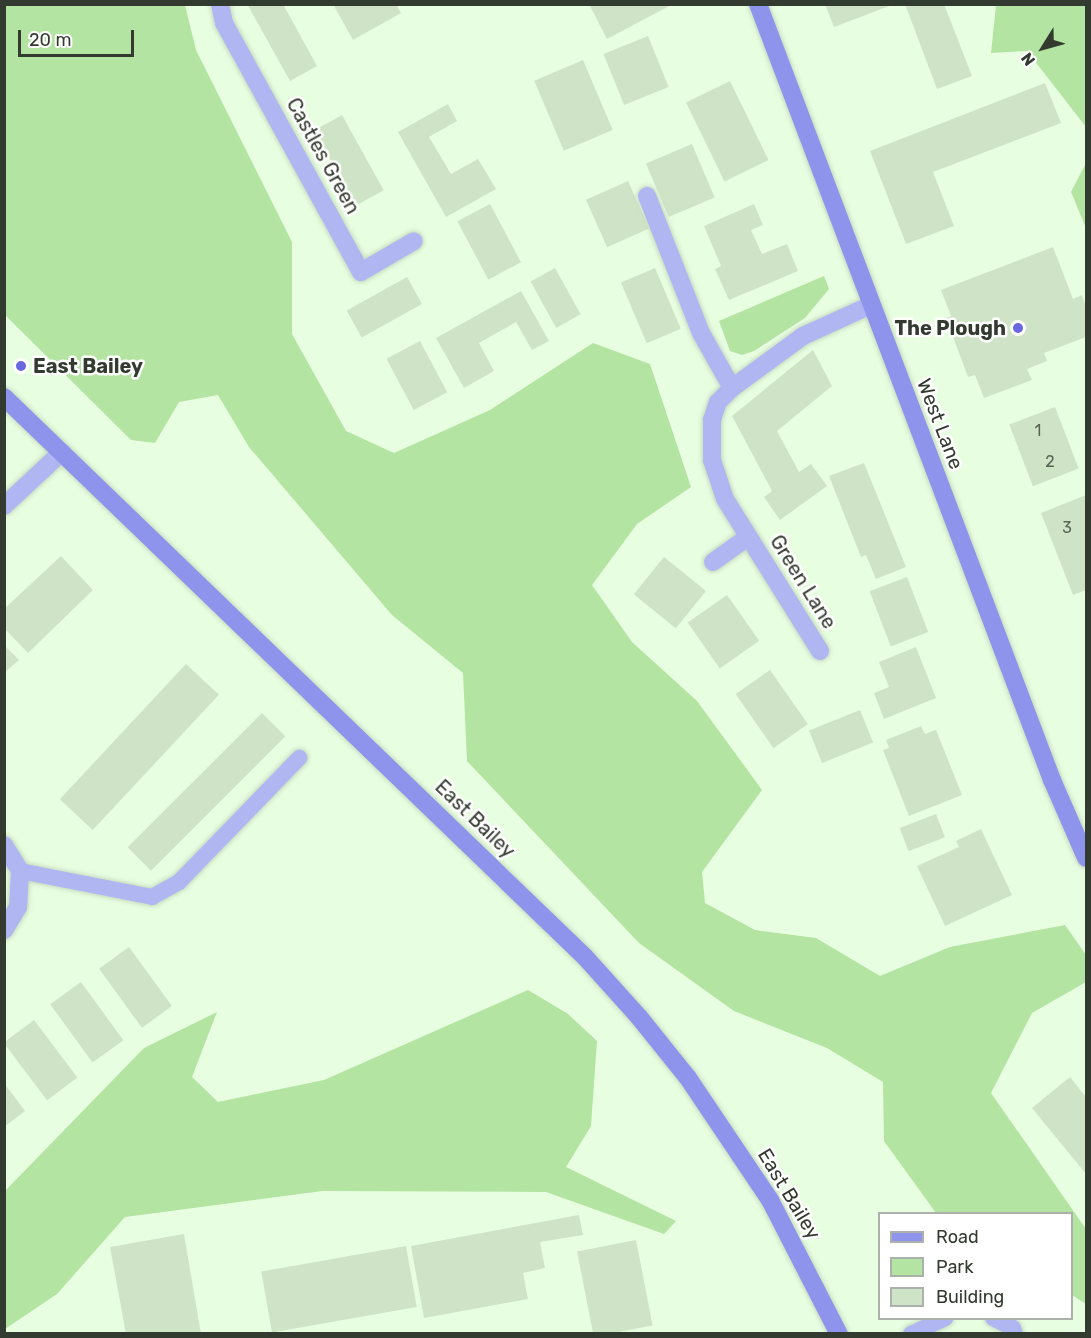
<!DOCTYPE html>
<html>
<head>
<meta charset="utf-8">
<style>
  body { margin:0 }
  #map { position:relative; width:1091px; height:1338px; overflow:hidden; background:#e8fee1; font-family:Rubik,sans-serif }
  div>[style] { position:absolute }
  .green>* { inset:0; background:#b3e4a1 }
  .building>* { inset:0; background:#cfe4c7; transform-origin:0 0 }
  .roads { filter:drop-shadow(0 0 2px #c7dbc1) drop-shadow(0 0 2px #c7dbc1) }
  .lane>* { height:16px; margin:-8px; padding:0 8px; transform-origin:8px; border-radius:8px; background:#b0b6f1 }
  .street>* { height:18px; margin:-9px; padding:0 9px; transform-origin:9px; border-radius:9px; background:#b0b6f1 }
  .secondary>* { height:18px; margin:-9px; padding:0 9px; transform-origin:9px; border-radius:9px; background:#8e94ec }
  .dots>* { width:16px; height:16px; translate:-50% -50%; box-sizing:border-box; border:3px solid #fff; border-radius:50% }
  span { translate:-50% -50%; white-space:nowrap; text-align:center; line-height:1.15; -webkit-text-stroke:5px #fff; paint-order:stroke }
  .number-label { font-size:16px; color:#5a6556 }
  .number-label span { -webkit-text-stroke-width:0 }
  .street-label { font-size:20px; color:#333b30 }
  .poi-label { font-size:20px; color:#333b30; font-weight:700 }
  .right { translate:-100% -50%; text-align:right }
  .left { translate:0 -50%; text-align:left }
  .frame { position:absolute; inset:0; border:6px solid #333b30; pointer-events:none }
  .legend { position:absolute; left:878px; top:1212px; width:195px; height:108px; box-sizing:border-box; background:#fff; border:2px solid #adb1ac; margin:0; padding:8px 10px; list-style:none; font-size:18px; color:#333b30 }
  .legend li { display:flex; align-items:center; gap:12px; height:30px }
  .legend b { width:30px; border:2px solid #adb1ac }
  .north { position:absolute; left:1013px; top:18px; width:60px; height:60px; -webkit-text-stroke:4px #fff; paint-order:stroke; rotate:233deg; font-size:16px; font-weight:700; line-height:24px; text-align:center; color:#333b30 }
  .north::after { content:''; display:block; margin:auto; width:21px; height:27px; background:#333b30; clip-path:polygon(50% 0,100% 100%,50% 72%,0 100%) }
  .scale { position:absolute; left:18px; top:30px; width:116px; height:27px; box-sizing:border-box; border:3px solid #333b30; border-top:0; padding-left:8px; font-size:18px; line-height:21px; white-space:nowrap; color:#333b30; -webkit-text-stroke:4px #fff; paint-order:stroke }
</style>
</head>
<body>
<div id="map">
  <div class="green">
    <i style="clip-path:polygon(4px 5px,185px 5px,196px 50px,292px 242px,292px 334px,346px 431px,394px 453px,490px 410px,593px 343px,650px 364px,691px 487px,637px 524px,592px 585px,632px 642px,697px 701px,762px 790px,702px 872px,705px 903px,755px 930px,816px 938px,880px 976px,950px 947px,1065px 925px,1086px 955px,1086px 982px,1032px 1013px,991px 1093px,1086px 1229px,1086px 1304px,1072px 1295px,1072px 1214px,936px 1213px,884px 1141px,883px 1082px,827px 1048px,734px 1011px,639px 943px,467px 761px,463px 673px,392px 615px,249px 447px,218px 395px,179px 402px,155px 443px,131px 440px,5px 315px)"></i>
    <i style="clip-path:polygon(996px 5px,1086px 5px,1086px 127px,1027px 51px,991px 53px)"></i>
    <i style="clip-path:polygon(1086px 163px,1086px 228px,1071px 192px)"></i>
    <i style="clip-path:polygon(824px 276px,829px 289px,805px 318px,754px 351px,742px 355px,730px 351px,719px 321px)"></i>
    <i style="clip-path:polygon(528px 990px,568px 1014px,597px 1041px,591px 1126px,566px 1167px,676px 1221px,664px 1234px,546px 1192px,322px 1191px,125px 1217px,57px 1294px,5px 1329px,5px 1191px,144px 1048px,217px 1012px,192px 1077px,218px 1102px,324px 1080px)"></i>
  </div>
  <div class="building">
    <i style="clip-path:polygon(247px 4px,283px 4px,317px 66px,290px 81px)"></i>
    <i style="clip-path:polygon(333px 4px,396px 4px,401px 13px,353px 40px)"></i>
    <i style="clip-path:polygon(589px 4px,673px 4px,607px 39px)"></i>
    <i style="clip-path:polygon(825px 4px,892px 4px,892px 5px,834px 27px)"></i>
    <i style="clip-path:polygon(905px 4px,944px 4px,972px 76px,937px 89px)"></i>
    <i style="left:648px;top:36px;width:55px;height:48px;rotate:68deg"></i>
    <i style="left:583px;top:60px;width:76px;height:53px;rotate:67deg"></i>
    <i style="left:730px;top:81px;width:88px;height:49px;rotate:64deg"></i>
    <i style="clip-path:polygon(1045px 83px,1061px 123px,933px 172px,954px 226px,906px 244px,870px 151px)"></i>
    <i style="clip-path:polygon(448px 104px,457px 121px,429px 137px,451px 174px,478px 159px,496px 189px,446px 217px,398px 132px)"></i>
    <i style="left:342px;top:115px;width:86px;height:32px;rotate:61deg"></i>
    <i style="left:692px;top:144px;width:58px;height:50px;rotate:67deg"></i>
    <i style="left:628px;top:181px;width:52px;height:46px;rotate:66deg"></i>
    <i style="left:490px;top:204px;width:66px;height:37px;rotate:62deg"></i>
    <i style="clip-path:polygon(754px 204px,763px 225px,751px 230px,762px 254px,787px 244px,798px 271px,729px 300px,715px 269px,721px 266px,704px 226px)"></i>
    <i style="clip-path:polygon(1053px 247px,1073px 299px,1082px 295px,1086px 307px,1086px 337px,1044px 353px,1047px 361px,1027px 369px,1032px 380px,984px 398px,975px 375px,968px 377px,946px 318px,951px 316px,941px 290px)"></i>
    <i style="left:555px;top:268px;width:53px;height:28px;rotate:61deg"></i>
    <i style="left:655px;top:268px;width:66px;height:37px;rotate:67deg"></i>
    <i style="left:407px;top:277px;width:31px;height:69px;rotate:61deg"></i>
    <i style="clip-path:polygon(521px 291px,549px 341px,532px 350px,516px 322px,479px 343px,494px 371px,464px 388px,436px 338px)"></i>
    <i style="left:420px;top:341px;width:58px;height:38px;rotate:62deg"></i>
    <i style="clip-path:polygon(813px 350px,832px 386px,777px 431px,799px 472px,811px 464px,827px 486px,780px 520px,764px 497px,772px 491px,732px 416px)"></i>
    <i style="left:1055px;top:407px;width:66px;height:49px;rotate:69deg"></i>
    <i style="clip-path:polygon(864px 463px,906px 567px,876px 579px,866px 555px,861px 557px,829px 476px)"></i>
    <i style="clip-path:polygon(1086px 495px,1086px 590px,1073px 595px,1041px 513px)"></i>
    <i style="clip-path:polygon(61px 556px,93px 590px,28px 653px,4px 628px,4px 609px)"></i>
    <i style="left:664px;top:557px;width:54px;height:48px;rotate:39deg"></i>
    <i style="left:907px;top:577px;width:59px;height:40px;rotate:69deg"></i>
    <i style="left:727px;top:595px;width:56px;height:48px;rotate:55deg"></i>
    <i style="clip-path:polygon(4px 645px,19px 660px,4px 673px)"></i>
    <i style="clip-path:polygon(916px 647px,936px 698px,884px 719px,874px 693px,889px 687px,879px 662px)"></i>
    <i style="left:186px;top:664px;width:45px;height:185px;rotate:43deg"></i>
    <i style="left:770px;top:670px;width:66px;height:42px;rotate:55deg"></i>
    <i style="left:860px;top:710px;width:35px;height:55px;rotate:68deg"></i>
    <i style="left:262px;top:713px;width:33px;height:190px;rotate:45deg"></i>
    <i style="clip-path:polygon(921px 726px,925px 734px,936px 730px,962px 795px,909px 816px,883px 750px,889px 748px,886px 740px)"></i>
    <i style="left:936px;top:814px;width:25px;height:39px;rotate:69deg"></i>
    <i style="clip-path:polygon(981px 829px,1012px 895px,945px 926px,917px 866px,959px 847px,956px 841px)"></i>
    <i style="left:129px;top:947px;width:73px;height:37px;rotate:54deg"></i>
    <i style="left:81px;top:982px;width:72px;height:38px;rotate:54deg"></i>
    <i style="left:34px;top:1020px;width:72px;height:38px;rotate:53deg"></i>
    <i style="clip-path:polygon(1070px 1077px,1086px 1097px,1086px 1174px,1032px 1108px)"></i>
    <i style="clip-path:polygon(4px 1083px,25px 1111px,4px 1127px)"></i>
    <i style="clip-path:polygon(579px 1215px,583px 1235px,540px 1242px,545px 1268px,523px 1273px,528px 1299px,424px 1318px,411px 1246px)"></i>
    <i style="clip-path:polygon(184px 1234px,201px 1334px,126px 1334px,110px 1247px)"></i>
    <i style="left:636px;top:1240px;width:87px;height:60px;rotate:79deg"></i>
    <i style="left:406px;top:1246px;width:62px;height:147px;rotate:80deg"></i>
  </div>
  <div class="roads">
    <div class="lane">
      <i style="left:20px;top:871px;width:135px;rotate:11.1deg"></i>
      <i style="left:152px;top:897px;width:31px;rotate:-29deg"></i>
      <i style="left:179px;top:882px;width:173px;rotate:-45.9deg"></i>
      <i style="left:993px;top:1318px;width:22px;rotate:27deg"></i>
      <i style="left:1013px;top:1328px;width:6px;rotate:72deg"></i>
      <i style="left:911px;top:1334px;width:38px;rotate:-25deg"></i>
    </div>
    <div class="street">
      <i style="left:220px;top:4px;width:19px;rotate:78deg"></i>
      <i style="left:224px;top:23px;width:284px;rotate:61.2deg"></i>
      <i style="left:361px;top:272px;width:61px;rotate:-30.3deg"></i>
      <i style="left:647px;top:196px;width:147px;rotate:68.5deg"></i>
      <i style="left:701px;top:333px;width:63px;rotate:60.6deg"></i>
      <i style="left:4px;top:506px;width:79px;rotate:-43deg"></i>
      <i style="left:713px;top:562px;width:43px;rotate:-35.5deg"></i>
      <i style="left:820px;top:651px;width:179px;rotate:-122deg"></i>
      <i style="left:725px;top:499px;width:41px;rotate:-108.4deg"></i>
      <i style="left:712px;top:460px;width:40px;rotate:-90deg"></i>
      <i style="left:712px;top:420px;width:19px;rotate:-72deg"></i>
      <i style="left:718px;top:402px;width:20px;rotate:-45deg"></i>
      <i style="left:732px;top:388px;width:88px;rotate:-36.2deg"></i>
      <i style="left:803px;top:336px;width:75px;rotate:-24.5deg"></i>
      <i style="left:4px;top:845px;width:31px;rotate:58deg"></i>
      <i style="left:20px;top:871px;width:36px;rotate:93deg"></i>
      <i style="left:18px;top:907px;width:27px;rotate:121deg"></i>
    </div>
    <div class="secondary">
      <i style="left:758px;top:4px;width:830px;rotate:69.25deg"></i>
      <i style="left:1052px;top:780px;width:85px;rotate:66.4deg"></i>
      <i style="left:4px;top:397px;width:807px;rotate:43.95deg"></i>
      <i style="left:585px;top:957px;width:81px;rotate:48deg"></i>
      <i style="left:639px;top:1017px;width:78px;rotate:51.2deg"></i>
      <i style="left:688px;top:1078px;width:147px;rotate:56.1deg"></i>
      <i style="left:770px;top:1200px;width:151px;rotate:62.8deg"></i>
    </div>
  </div>
  <div class="dots">
    <i style="left:1018px;top:328px;background:#6867e0"></i>
    <i style="left:21px;top:366px;background:#6867e0"></i>
  </div>
  <div class="number-label">
    <span style="left:1038px;top:431px">1</span>
    <span style="left:1050px;top:462px">2</span>
    <span style="left:1067px;top:528px">3</span>
  </div>
  <div class="street-label">
    <span style="left:323px;top:156px;rotate:61deg">Castles Green</span>
    <span style="left:940px;top:424px;rotate:69deg">West Lane</span>
    <span style="left:803px;top:582px;rotate:58deg">Green Lane</span>
    <span style="left:475px;top:819px;rotate:44deg">East Bailey</span>
    <span style="left:789px;top:1194px;rotate:59deg">East Bailey</span>
  </div>
  <div class="poi-label">
    <span class="right" style="left:1006px;top:328px">The Plough</span>
    <span class="left" style="left:33px;top:366px">East Bailey</span>
  </div>
  <div class="frame"></div>
  <ul class="legend">
  <li><b style="height:8px;background:#8e94ec"></b>Road</li>
  <li><b style="height:16px;background:#b3e4a1"></b>Park</li>
  <li><b style="height:16px;background:#cfe4c7"></b>Building</li>
  </ul>
  <div class="north">N</div>
  <div class="scale">20 m</div>
</div>
</body>
</html>
